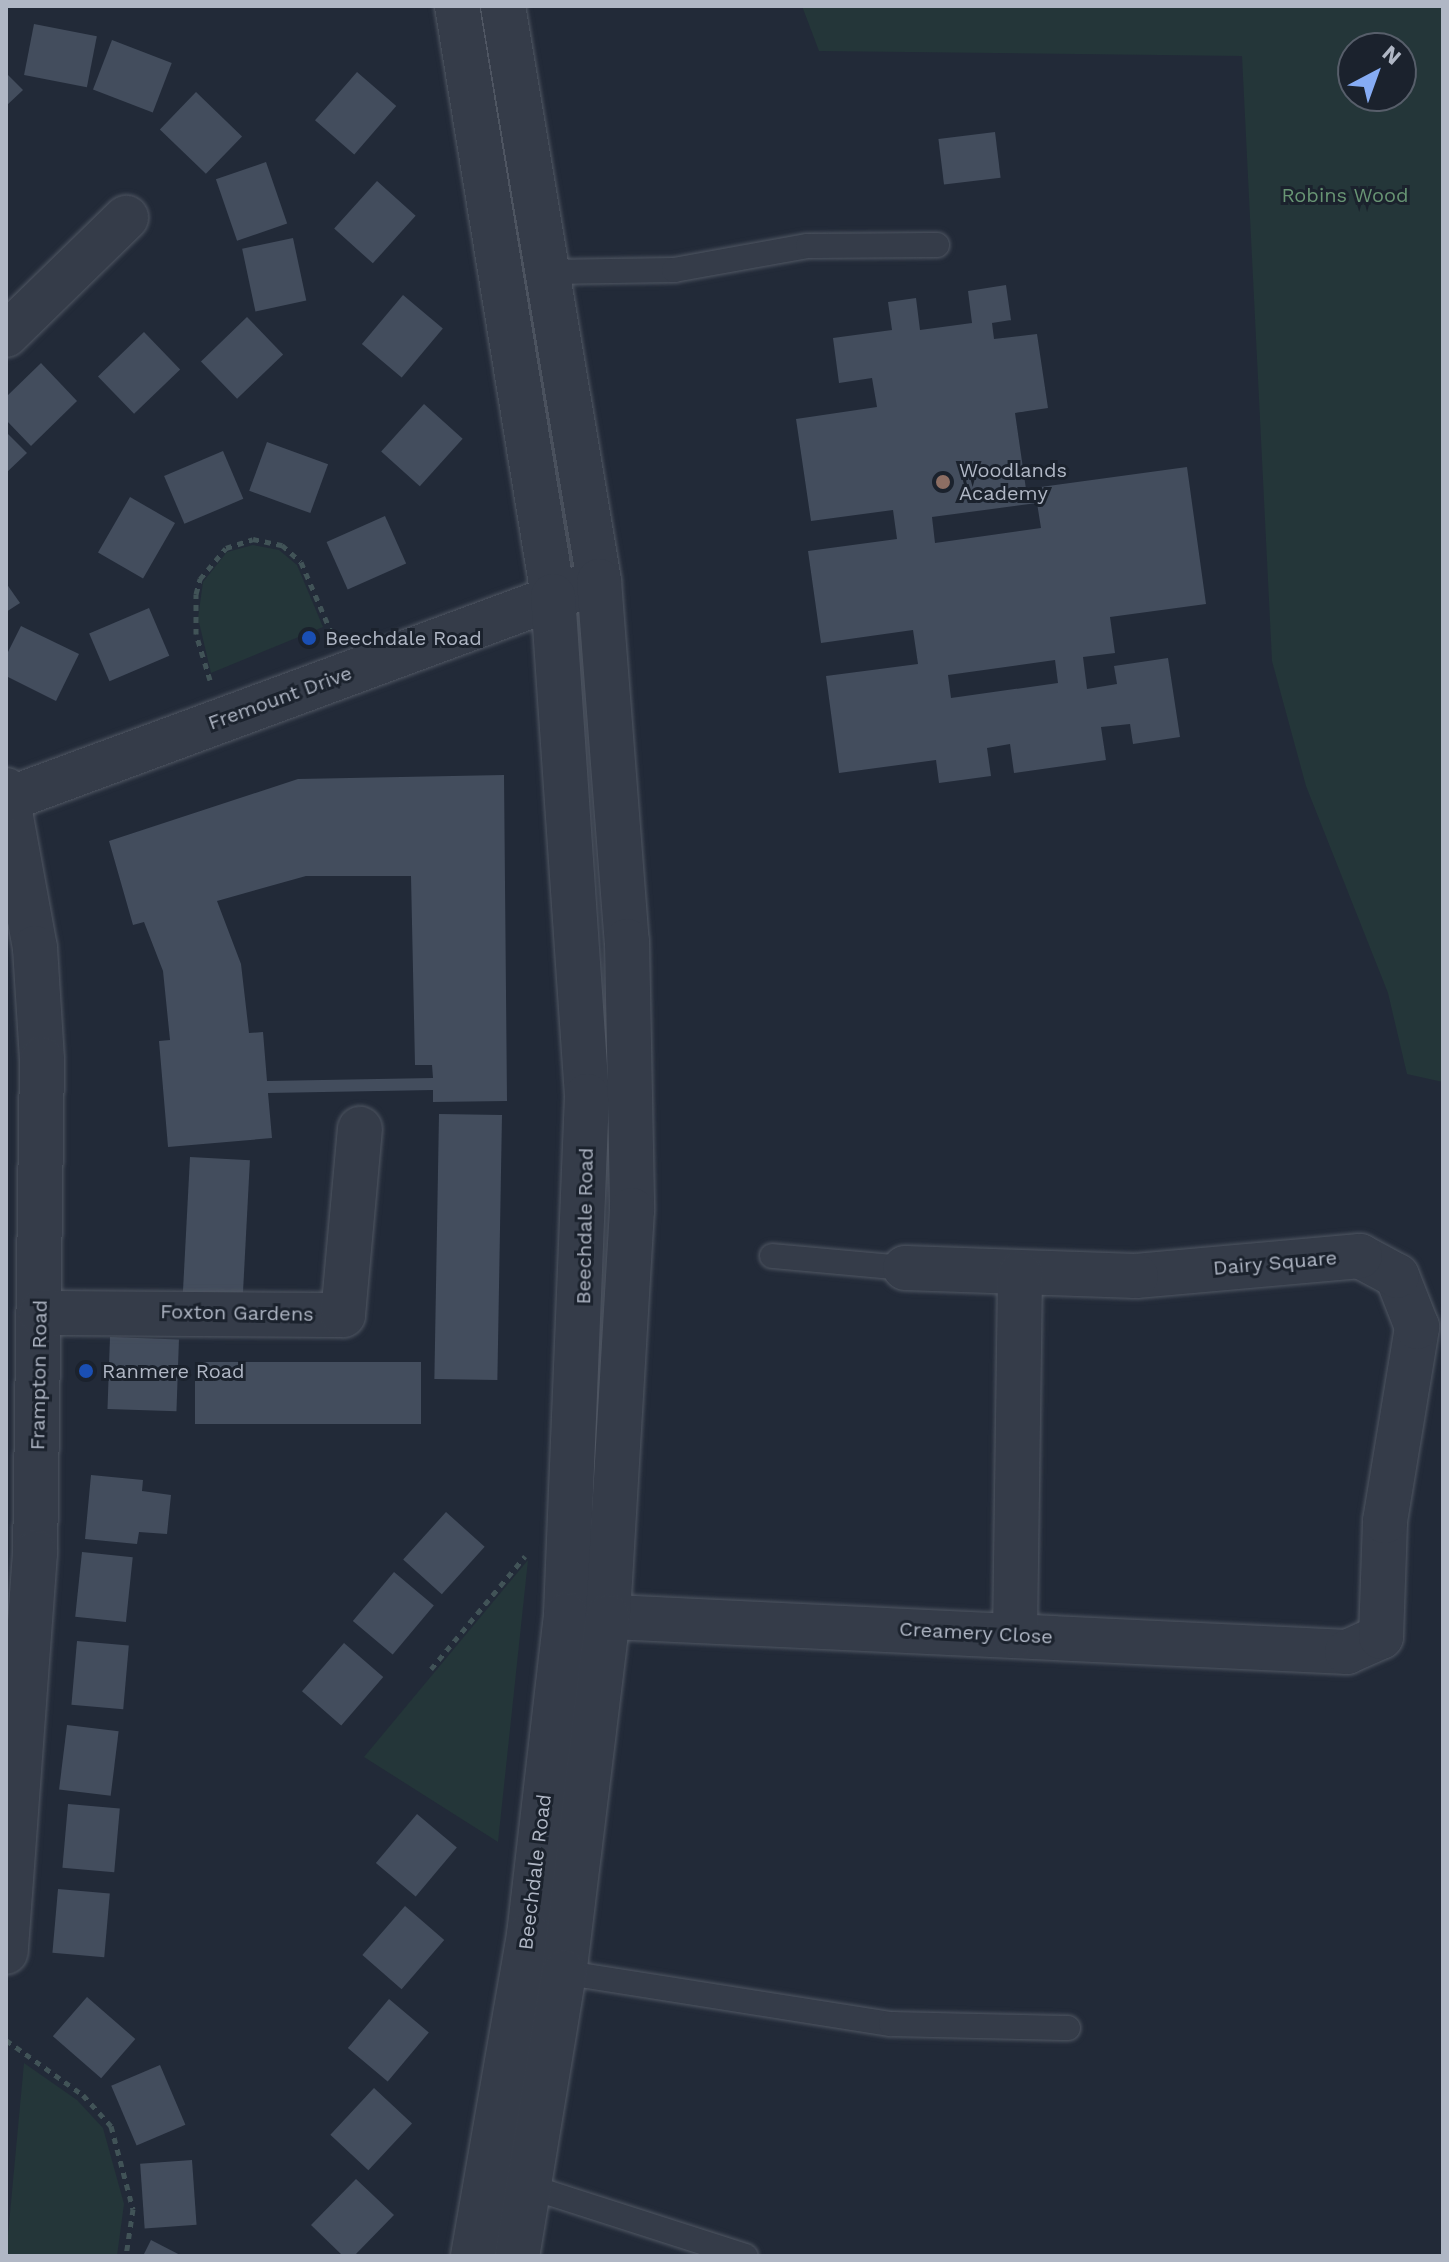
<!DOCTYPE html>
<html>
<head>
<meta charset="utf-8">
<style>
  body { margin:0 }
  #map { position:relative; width:1449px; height:2262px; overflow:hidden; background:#222a38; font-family:"Work Sans",sans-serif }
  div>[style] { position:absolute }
  .green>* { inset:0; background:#243639 }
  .building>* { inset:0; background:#434d5d; transform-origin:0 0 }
  .path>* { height:5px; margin-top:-2.5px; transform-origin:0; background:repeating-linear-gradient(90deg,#415357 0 6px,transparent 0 12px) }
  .roads { filter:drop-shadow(0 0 2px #505763) drop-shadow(0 0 2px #505763) }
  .service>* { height:24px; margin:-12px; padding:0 12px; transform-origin:12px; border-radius:12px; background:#353c49 }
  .minor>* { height:44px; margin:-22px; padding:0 22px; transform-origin:22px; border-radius:22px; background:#353c49 }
  .tertiary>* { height:44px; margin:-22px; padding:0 22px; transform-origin:22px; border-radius:22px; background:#353c49 }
  .dots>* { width:22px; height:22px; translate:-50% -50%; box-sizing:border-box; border:4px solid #1b222d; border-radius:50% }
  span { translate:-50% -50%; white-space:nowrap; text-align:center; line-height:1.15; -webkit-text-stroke:6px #1b222d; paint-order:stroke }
  .park-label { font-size:20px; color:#689574 }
  .poi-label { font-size:20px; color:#b0b7c5 }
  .left { translate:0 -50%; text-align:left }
  .street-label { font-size:20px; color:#b0b7c5 }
  .frame { position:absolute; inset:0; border:8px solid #b0b7c5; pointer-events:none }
  .north { position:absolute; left:1337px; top:32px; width:80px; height:80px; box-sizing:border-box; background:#1b222d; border:2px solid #575e6a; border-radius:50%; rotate:41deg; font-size:22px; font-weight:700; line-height:32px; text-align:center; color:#b0b7c5 }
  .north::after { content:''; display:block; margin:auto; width:28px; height:36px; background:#86acf4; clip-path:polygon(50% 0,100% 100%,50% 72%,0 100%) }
</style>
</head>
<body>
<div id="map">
  <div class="green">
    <i style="clip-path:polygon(evenodd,802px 6px,1443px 6px,1443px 1082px,1407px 1074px,1388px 993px,1306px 786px,1272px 661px,1242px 56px,819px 51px,802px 6px,1353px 48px,1401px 48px,1401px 96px,1353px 96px,1353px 48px)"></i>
    <i style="clip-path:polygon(253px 545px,279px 550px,297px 565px,323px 627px,211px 673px,198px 618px,203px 582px,227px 552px)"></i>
    <i style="clip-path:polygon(528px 1560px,498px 1842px,364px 1757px)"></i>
    <i style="clip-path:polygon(24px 2063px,77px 2100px,103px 2128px,124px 2204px,117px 2256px,6px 2256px)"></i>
  </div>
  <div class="building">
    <i style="left:34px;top:24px;width:64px;height:52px;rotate:11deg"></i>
    <i style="left:112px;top:40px;width:64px;height:53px;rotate:21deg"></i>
    <i style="left:357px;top:72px;width:52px;height:64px;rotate:41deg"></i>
    <i style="clip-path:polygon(6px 73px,23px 90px,6px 106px)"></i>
    <i style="left:196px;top:92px;width:64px;height:52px;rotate:44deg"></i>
    <i style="left:995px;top:132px;width:46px;height:57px;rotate:83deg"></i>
    <i style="left:266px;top:162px;width:65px;height:53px;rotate:71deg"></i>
    <i style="left:377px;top:181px;width:52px;height:64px;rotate:42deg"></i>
    <i style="left:293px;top:238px;width:64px;height:52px;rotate:78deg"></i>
    <i style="clip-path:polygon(evenodd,1006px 285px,1011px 320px,992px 323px,994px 339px,1037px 334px,1048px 408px,1015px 413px,1026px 489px,1187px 467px,1206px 604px,1110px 617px,1115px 653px,1083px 657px,1087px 689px,1117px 684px,1114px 666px,1168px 658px,1180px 737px,1133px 744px,1130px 724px,1101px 727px,1106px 760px,1014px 773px,1010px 744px,987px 748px,991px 776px,939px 783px,936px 760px,839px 773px,826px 676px,918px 664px,913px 630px,821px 643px,808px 551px,897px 539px,893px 510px,811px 521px,796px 419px,877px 407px,872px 378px,839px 383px,833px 338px,892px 330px,888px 302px,916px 298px,920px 330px,972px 323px,968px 291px,1006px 285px,1037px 503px,1041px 528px,935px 543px,932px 517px,1037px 503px,1006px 285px,1055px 660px,1058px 683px,951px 698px,948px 675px,1055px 660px)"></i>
    <i style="left:403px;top:295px;width:52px;height:64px;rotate:40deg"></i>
    <i style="left:247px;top:317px;width:52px;height:64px;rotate:46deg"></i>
    <i style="left:144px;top:332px;width:52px;height:64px;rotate:46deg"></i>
    <i style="clip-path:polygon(41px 363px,77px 401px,31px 446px,6px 420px,6px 397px)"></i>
    <i style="left:424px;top:404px;width:52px;height:64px;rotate:42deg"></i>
    <i style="clip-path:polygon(6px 432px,27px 453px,6px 473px)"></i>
    <i style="left:267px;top:442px;width:65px;height:52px;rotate:20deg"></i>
    <i style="left:223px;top:451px;width:52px;height:64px;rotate:67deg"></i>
    <i style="left:130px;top:497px;width:52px;height:64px;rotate:30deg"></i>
    <i style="left:385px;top:516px;width:52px;height:64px;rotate:66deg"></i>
    <i style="clip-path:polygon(6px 583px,20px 603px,6px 612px)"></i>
    <i style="left:149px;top:608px;width:52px;height:65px;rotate:67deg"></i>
    <i style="clip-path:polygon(21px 626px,79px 654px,56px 701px,6px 676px,6px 656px)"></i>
    <i style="clip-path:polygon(evenodd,504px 775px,507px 1101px,433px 1102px,433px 1090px,268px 1093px,272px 1138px,168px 1147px,159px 1041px,170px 1040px,163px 971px,144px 922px,133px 925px,109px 841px,298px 779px,504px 775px,306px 876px,411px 876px,415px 1065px,432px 1065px,433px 1078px,267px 1081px,263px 1032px,249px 1033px,241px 964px,217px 901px,306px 876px)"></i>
    <i style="left:439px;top:1114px;width:63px;height:265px;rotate:1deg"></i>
    <i style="left:190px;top:1157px;width:60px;height:137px;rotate:3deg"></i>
    <i style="left:110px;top:1337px;width:69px;height:72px;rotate:2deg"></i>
    <i style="left:195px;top:1362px;width:226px;height:62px"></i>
    <i style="clip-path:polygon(91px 1475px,143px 1480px,142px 1491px,171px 1495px,167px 1534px,139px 1532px,137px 1544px,85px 1539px)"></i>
    <i style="left:446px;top:1512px;width:52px;height:64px;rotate:42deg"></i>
    <i style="left:82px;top:1552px;width:51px;height:65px;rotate:6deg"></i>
    <i style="left:394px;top:1572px;width:52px;height:64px;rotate:40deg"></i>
    <i style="left:77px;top:1641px;width:52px;height:64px;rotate:5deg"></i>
    <i style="left:344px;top:1643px;width:52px;height:64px;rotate:41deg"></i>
    <i style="left:67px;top:1725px;width:52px;height:65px;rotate:7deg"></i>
    <i style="left:68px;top:1804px;width:52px;height:64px;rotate:5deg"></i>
    <i style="left:417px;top:1814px;width:52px;height:64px;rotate:40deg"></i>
    <i style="left:58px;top:1889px;width:52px;height:64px;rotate:5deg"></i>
    <i style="left:405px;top:1906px;width:52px;height:65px;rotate:41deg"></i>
    <i style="left:87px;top:1997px;width:64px;height:52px;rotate:41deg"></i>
    <i style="left:389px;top:1999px;width:52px;height:64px;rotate:40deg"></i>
    <i style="left:160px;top:2065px;width:65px;height:53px;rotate:67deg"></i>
    <i style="left:374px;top:2088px;width:52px;height:64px;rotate:43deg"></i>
    <i style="left:192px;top:2160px;width:65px;height:52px;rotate:86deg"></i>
    <i style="clip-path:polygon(356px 2179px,394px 2215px,354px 2256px,343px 2256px,311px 2225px)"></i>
    <i style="clip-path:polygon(151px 2240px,182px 2256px,143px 2256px)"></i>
  </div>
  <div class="path">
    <i style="left:210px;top:680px;width:48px;rotate:-106.9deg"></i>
    <i style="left:196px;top:634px;width:40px;rotate:-90deg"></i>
    <i style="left:196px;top:594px;width:16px;rotate:-75deg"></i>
    <i style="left:200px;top:579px;width:40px;rotate:-50deg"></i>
    <i style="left:226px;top:548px;width:28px;rotate:-18deg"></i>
    <i style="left:253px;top:539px;width:30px;rotate:12deg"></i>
    <i style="left:282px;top:545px;width:25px;rotate:42deg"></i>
    <i style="left:301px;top:562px;width:78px;rotate:66.7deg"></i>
    <i style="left:431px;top:1669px;width:147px;rotate:-50.2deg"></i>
    <i style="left:6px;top:2040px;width:95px;rotate:35.5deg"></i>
    <i style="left:83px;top:2095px;width:42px;rotate:47.9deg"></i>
    <i style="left:111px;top:2126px;width:86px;rotate:75.2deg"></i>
    <i style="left:133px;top:2209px;width:48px;rotate:98.5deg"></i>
  </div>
  <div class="roads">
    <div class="service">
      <i style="left:550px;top:272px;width:124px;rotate:-0.9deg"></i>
      <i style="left:674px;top:270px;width:136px;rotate:-10.2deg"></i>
      <i style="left:808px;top:246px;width:129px;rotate:-0.4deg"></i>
      <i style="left:772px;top:1256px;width:134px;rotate:5.2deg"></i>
      <i style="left:555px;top:1971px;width:340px;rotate:9deg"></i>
      <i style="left:891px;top:2024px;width:177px;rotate:1.3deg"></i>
      <i style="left:518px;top:2183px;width:239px;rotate:17.8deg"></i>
    </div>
    <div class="minor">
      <i style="left:6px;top:335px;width:168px;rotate:-44.3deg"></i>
      <i style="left:6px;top:790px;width:161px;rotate:79.6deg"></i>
      <i style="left:35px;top:948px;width:111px;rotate:86.4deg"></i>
      <i style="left:42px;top:1059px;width:494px;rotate:90.8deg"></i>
      <i style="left:35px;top:1553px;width:400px;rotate:94.2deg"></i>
      <i style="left:6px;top:800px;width:632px;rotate:-20.27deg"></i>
      <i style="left:41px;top:1313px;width:302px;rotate:0.4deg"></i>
      <i style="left:343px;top:1315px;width:187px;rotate:-84.8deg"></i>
      <i style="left:571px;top:1615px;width:777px;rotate:2.73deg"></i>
      <i style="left:1347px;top:1652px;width:37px;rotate:-24deg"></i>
      <i style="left:1381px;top:1637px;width:116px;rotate:-88deg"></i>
      <i style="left:1385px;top:1521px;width:197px;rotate:-80.6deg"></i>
      <i style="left:1417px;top:1327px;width:55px;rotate:-111.4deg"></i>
      <i style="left:1397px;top:1276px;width:42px;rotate:-151.6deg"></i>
      <i style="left:1360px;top:1256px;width:225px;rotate:174.9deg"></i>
      <i style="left:1136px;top:1276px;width:231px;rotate:-178deg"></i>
      <i style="left:1015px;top:1634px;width:360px;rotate:-89.2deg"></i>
    </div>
    <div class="tertiary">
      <i style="left:457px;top:6px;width:598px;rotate:80.76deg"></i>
      <i style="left:553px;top:596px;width:501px;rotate:86.11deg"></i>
      <i style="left:587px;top:1096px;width:519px;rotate:92.32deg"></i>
      <i style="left:566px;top:1615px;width:322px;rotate:96.6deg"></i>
      <i style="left:529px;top:1935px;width:326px;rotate:99.9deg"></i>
      <i style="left:503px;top:6px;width:583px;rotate:80.52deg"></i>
      <i style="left:599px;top:581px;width:361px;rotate:85.6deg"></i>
      <i style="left:627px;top:941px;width:269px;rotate:88.9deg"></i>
      <i style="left:632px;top:1210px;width:408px;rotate:93.4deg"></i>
      <i style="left:608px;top:1617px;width:359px;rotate:97deg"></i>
      <i style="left:564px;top:1973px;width:287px;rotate:99.4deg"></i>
    </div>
  </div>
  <div class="dots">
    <i style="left:943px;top:482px;background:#8d6e63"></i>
    <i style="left:309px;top:638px;background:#1a4fb4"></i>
    <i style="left:86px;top:1371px;background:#1a4fb4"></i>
  </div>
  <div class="park-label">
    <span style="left:1345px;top:195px">Robins Wood</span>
  </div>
  <div class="poi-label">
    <span class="left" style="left:959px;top:482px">Woodlands<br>Academy</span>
    <span class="left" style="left:325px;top:638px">Beechdale Road</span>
    <span class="left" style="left:102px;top:1371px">Ranmere Road</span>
  </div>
  <div class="street-label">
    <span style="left:280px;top:698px;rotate:-20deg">Fremount Drive</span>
    <span style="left:585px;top:1226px;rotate:-89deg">Beechdale Road</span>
    <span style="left:1275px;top:1263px;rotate:-5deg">Dairy Square</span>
    <span style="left:237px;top:1313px;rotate:1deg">Foxton Gardens</span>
    <span style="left:39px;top:1375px;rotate:-89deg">Frampton Road</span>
    <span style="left:976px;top:1633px;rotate:3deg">Creamery Close</span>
    <span style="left:535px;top:1872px;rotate:-83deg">Beechdale Road</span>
  </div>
  <div class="frame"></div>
  <div class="north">N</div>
</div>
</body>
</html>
